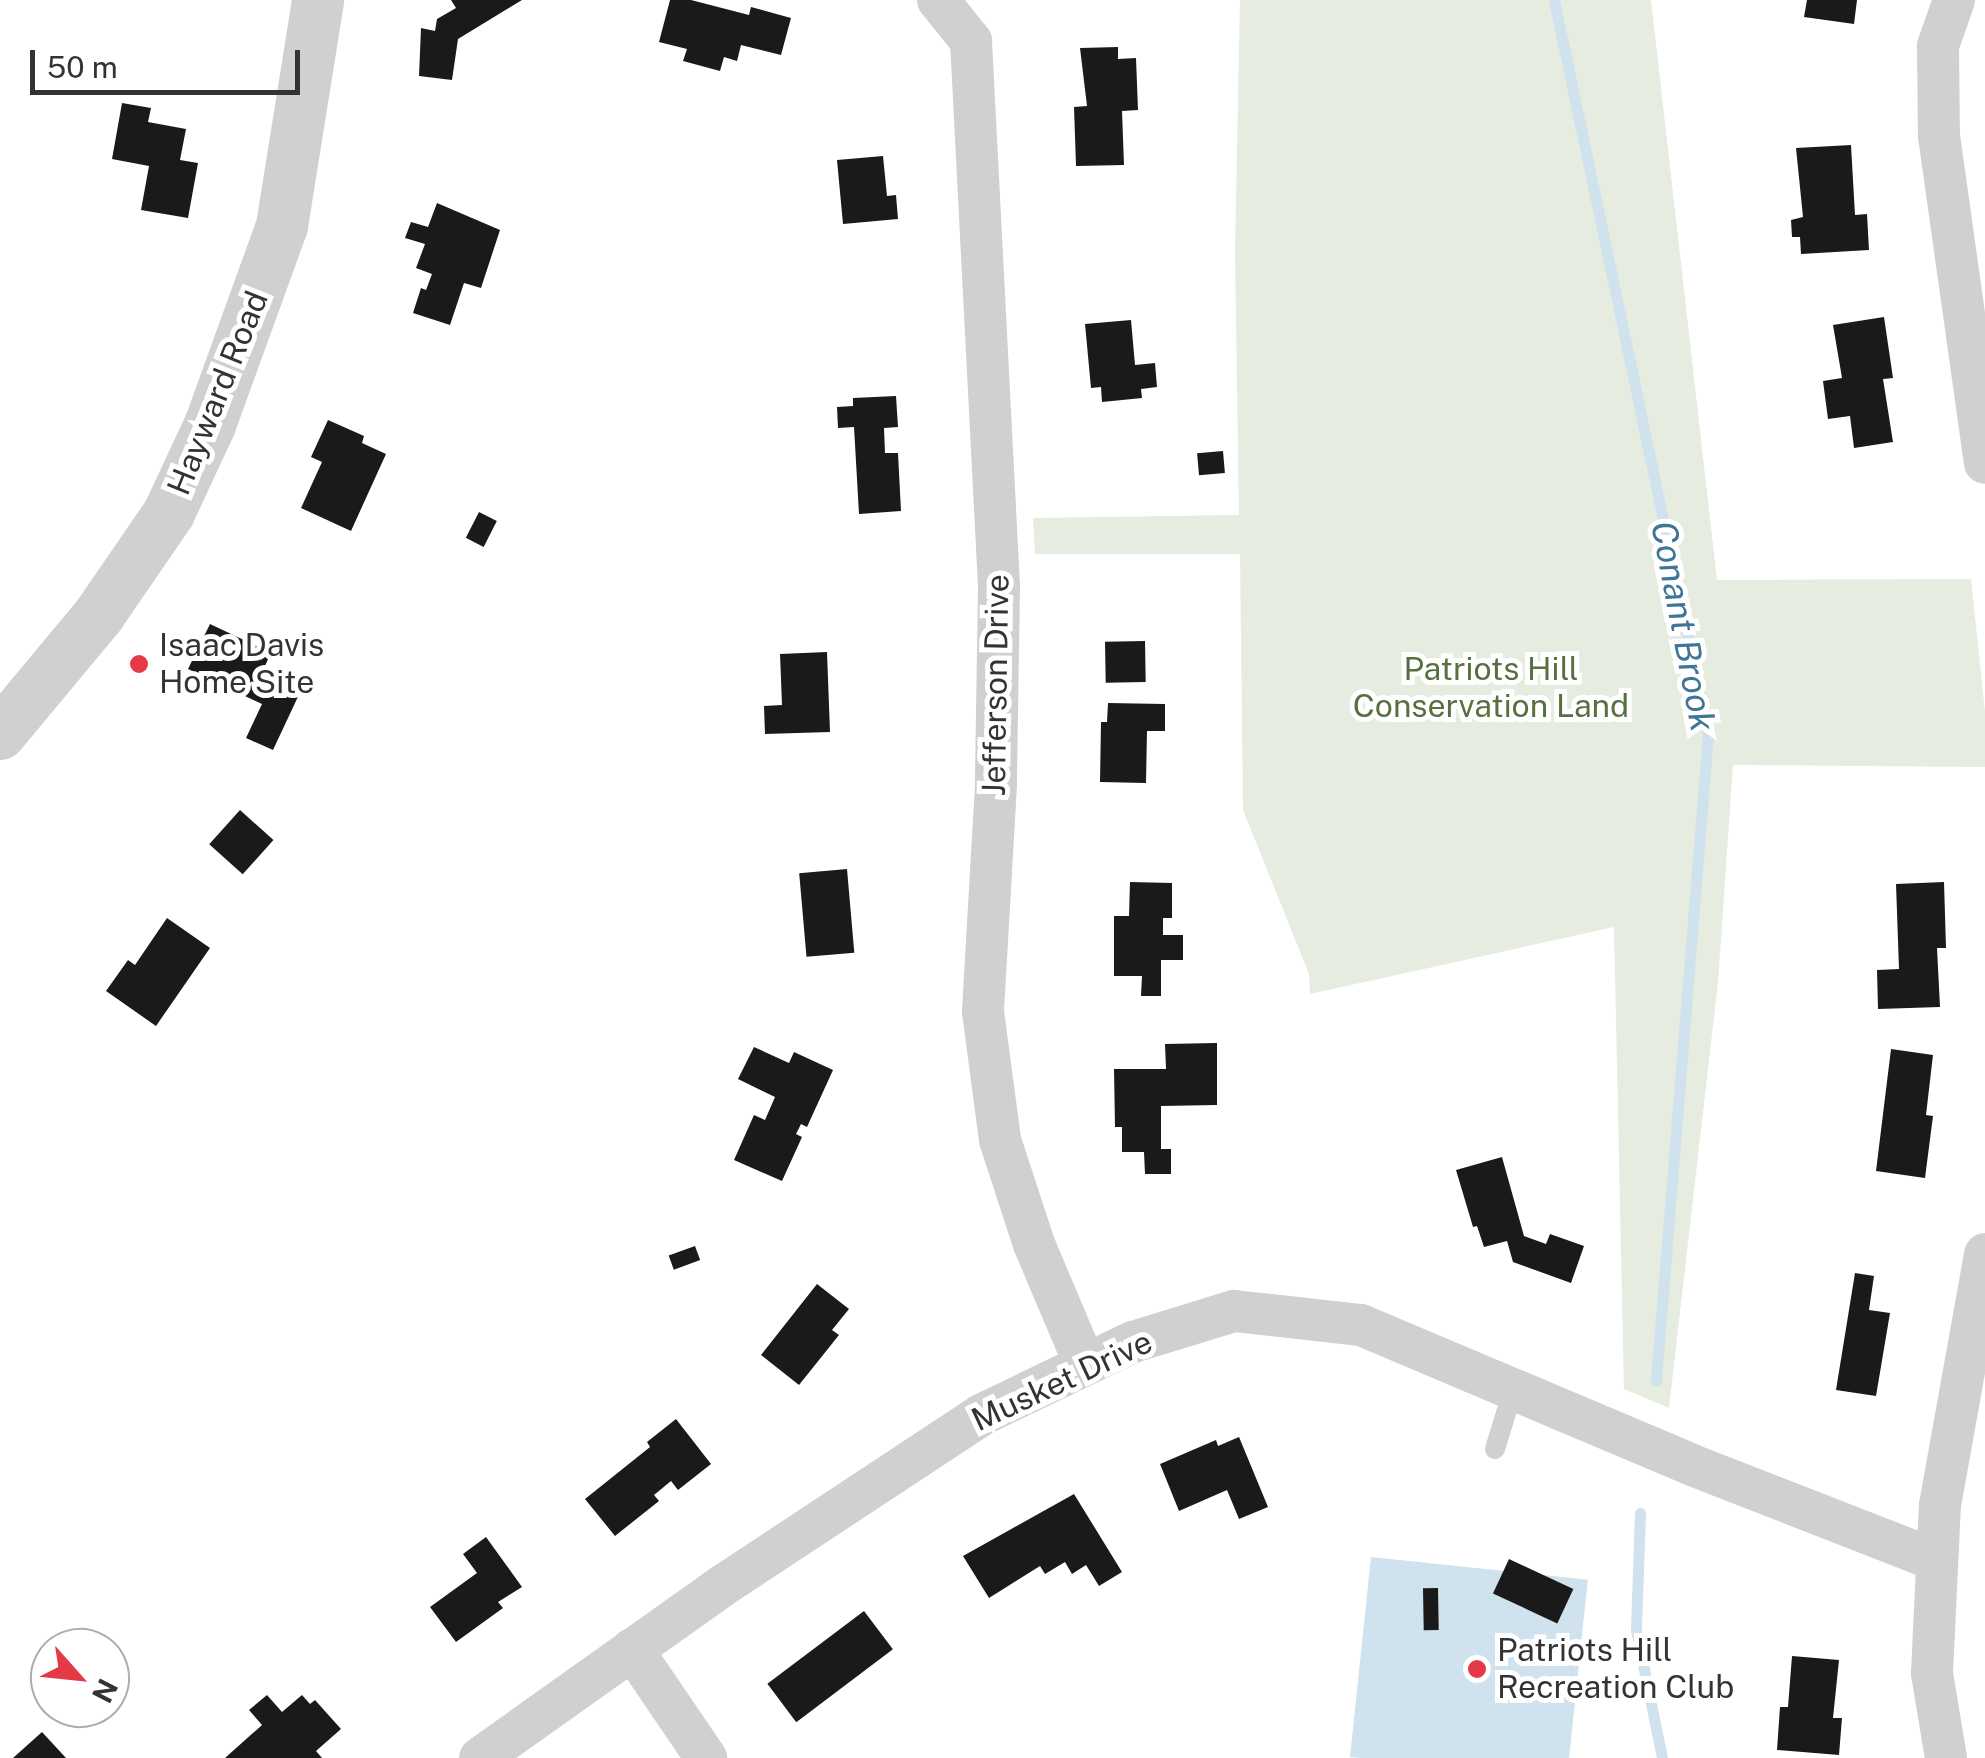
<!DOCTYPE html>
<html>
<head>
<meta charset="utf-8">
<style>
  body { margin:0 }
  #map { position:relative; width:1985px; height:1758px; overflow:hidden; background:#fff; font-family:"Public Sans",sans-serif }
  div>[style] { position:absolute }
  .green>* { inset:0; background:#e6ecdf }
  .water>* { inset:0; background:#cfe2ee; transform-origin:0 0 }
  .stream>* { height:11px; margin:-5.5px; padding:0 5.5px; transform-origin:5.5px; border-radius:5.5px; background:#cfe2ee }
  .building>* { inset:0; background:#1a1a1a; transform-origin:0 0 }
  .service>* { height:20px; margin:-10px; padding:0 10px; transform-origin:10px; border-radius:10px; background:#d0d0d0 }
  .minor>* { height:42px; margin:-21px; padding:0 21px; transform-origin:21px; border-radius:21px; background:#d0d0d0 }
  .tertiary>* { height:52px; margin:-26px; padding:0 26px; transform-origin:26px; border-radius:26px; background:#d0d0d0 }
  .dots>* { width:28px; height:28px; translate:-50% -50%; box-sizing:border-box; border:5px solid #fff; border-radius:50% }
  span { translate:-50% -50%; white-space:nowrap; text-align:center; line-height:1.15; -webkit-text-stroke:10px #fff; paint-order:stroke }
  .street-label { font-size:32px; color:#333 }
  .poi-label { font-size:32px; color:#333 }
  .left { translate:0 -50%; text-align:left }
  .park-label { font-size:32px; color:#56703f }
  .water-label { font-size:35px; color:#3f7597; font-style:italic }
  .north { position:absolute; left:30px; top:1628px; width:100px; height:100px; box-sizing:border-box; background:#fff; border:2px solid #adadad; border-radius:50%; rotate:117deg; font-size:28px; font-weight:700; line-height:40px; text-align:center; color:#333 }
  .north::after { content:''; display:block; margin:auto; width:35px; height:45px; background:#e63946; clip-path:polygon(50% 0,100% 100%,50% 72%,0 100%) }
  .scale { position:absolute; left:30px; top:50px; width:270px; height:45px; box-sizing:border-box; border:5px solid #333; border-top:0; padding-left:12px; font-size:30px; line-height:35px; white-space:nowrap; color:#333; -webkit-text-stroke:8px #fff; paint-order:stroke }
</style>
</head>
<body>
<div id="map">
  <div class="green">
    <i style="clip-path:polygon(1240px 0,1651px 0,1717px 580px,1971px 579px,1985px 712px,1985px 767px,1733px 765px,1718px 982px,1669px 1408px,1624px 1389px,1614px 927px,1310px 994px,1309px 974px,1243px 810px,1240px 554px,1035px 554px,1033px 518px,1239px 515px,1235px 252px)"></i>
  </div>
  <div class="water">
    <i style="left:1371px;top:1557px;width:218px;height:201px;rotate:6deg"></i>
  </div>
  <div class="stream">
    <i style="left:1554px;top:0;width:750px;rotate:78.15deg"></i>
    <i style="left:1708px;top:734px;width:649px;rotate:94.6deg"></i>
    <i style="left:1640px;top:1513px;width:117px;rotate:92deg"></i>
    <i style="left:1636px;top:1630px;width:131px;rotate:78.5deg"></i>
  </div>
  <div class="building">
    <i style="clip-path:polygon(451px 0,522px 0,458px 39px,452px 80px,419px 76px,421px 28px,435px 31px,437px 19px,456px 8px)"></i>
    <i style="clip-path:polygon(670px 0,691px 0,749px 15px,751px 7px,791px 18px,781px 55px,741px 45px,737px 61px,724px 57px,720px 71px,683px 61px,687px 49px,659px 42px)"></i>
    <i style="clip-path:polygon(1807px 0,1857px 0,1854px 24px,1804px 17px)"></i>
    <i style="clip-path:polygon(1118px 47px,1118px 59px,1136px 58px,1138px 110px,1122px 111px,1124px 165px,1076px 166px,1074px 107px,1087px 106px,1080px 48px)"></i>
    <i style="clip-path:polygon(122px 103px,151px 108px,148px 122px,186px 129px,180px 160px,198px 163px,188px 218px,141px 210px,149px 166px,112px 159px)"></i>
    <i style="clip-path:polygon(1851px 145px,1855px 215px,1867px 214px,1869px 250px,1801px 254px,1800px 237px,1792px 237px,1791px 220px,1803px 217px,1796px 148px)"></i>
    <i style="clip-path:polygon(883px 156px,887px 196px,896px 195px,898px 219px,843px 224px,837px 160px)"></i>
    <i style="clip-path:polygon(437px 203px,500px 230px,481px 288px,464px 283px,450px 325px,413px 313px,421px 288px,426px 290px,432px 274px,416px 268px,425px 244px,405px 238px,411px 222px,428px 227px)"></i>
    <i style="clip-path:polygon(1884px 317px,1893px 378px,1883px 379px,1893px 442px,1854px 448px,1850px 416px,1828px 419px,1823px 381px,1842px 378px,1833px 325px)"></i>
    <i style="clip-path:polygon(1131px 320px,1135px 365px,1155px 363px,1157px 387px,1141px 389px,1142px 398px,1102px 402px,1101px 387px,1091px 388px,1085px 324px)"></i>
    <i style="clip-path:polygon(896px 396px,898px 427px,884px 428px,885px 453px,898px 453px,901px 511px,859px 514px,854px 427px,838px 428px,837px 407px,853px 406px,853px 398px)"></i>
    <i style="clip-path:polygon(328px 420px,364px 436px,362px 443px,386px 454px,351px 531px,301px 508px,322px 462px,311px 457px)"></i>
    <i style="left:1223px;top:451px;width:22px;height:26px;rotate:85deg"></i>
    <i style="left:479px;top:512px;width:20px;height:29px;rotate:27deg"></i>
    <i style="clip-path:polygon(210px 624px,271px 653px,264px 668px,303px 686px,273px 750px,246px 738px,262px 704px,188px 669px)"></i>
    <i style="left:1145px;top:641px;width:41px;height:40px;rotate:89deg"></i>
    <i style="clip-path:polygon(827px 652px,830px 732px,765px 734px,764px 706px,782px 705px,780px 654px)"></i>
    <i style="clip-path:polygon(1108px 703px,1165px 704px,1165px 731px,1147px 731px,1146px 783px,1100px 782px,1101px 722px,1107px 722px)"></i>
    <i style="left:240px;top:810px;width:45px;height:46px;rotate:42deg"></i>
    <i style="left:847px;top:869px;width:84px;height:48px;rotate:85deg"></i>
    <i style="clip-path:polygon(1130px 882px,1172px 883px,1172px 918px,1163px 918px,1163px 935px,1183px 935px,1183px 960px,1161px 960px,1161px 996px,1141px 996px,1142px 976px,1114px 976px,1114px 916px,1129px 916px)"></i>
    <i style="clip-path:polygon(1944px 882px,1946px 948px,1937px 948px,1940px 1007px,1878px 1009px,1877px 970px,1899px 969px,1896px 884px)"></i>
    <i style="clip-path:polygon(167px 918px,210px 948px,156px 1026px,106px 991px,128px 960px,135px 965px)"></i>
    <i style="clip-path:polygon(1217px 1043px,1217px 1105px,1161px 1106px,1161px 1149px,1171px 1149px,1171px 1174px,1145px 1174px,1144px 1152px,1122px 1152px,1122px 1127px,1115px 1127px,1114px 1069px,1166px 1069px,1165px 1044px)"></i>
    <i style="clip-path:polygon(754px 1047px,789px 1063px,794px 1052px,833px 1070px,807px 1127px,801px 1124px,796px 1134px,802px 1137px,782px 1181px,734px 1160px,754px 1115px,765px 1120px,775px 1097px,738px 1079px)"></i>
    <i style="clip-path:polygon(1891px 1049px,1933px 1055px,1926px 1115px,1933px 1116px,1925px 1178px,1876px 1171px)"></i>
    <i style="clip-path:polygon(1502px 1157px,1524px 1236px,1546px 1244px,1550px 1234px,1584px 1246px,1571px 1283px,1513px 1262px,1507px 1241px,1484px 1247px,1477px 1226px,1473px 1227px,1456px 1170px)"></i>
    <i style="left:695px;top:1246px;width:15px;height:28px;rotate:70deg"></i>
    <i style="clip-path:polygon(1855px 1273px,1874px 1276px,1869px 1310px,1890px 1313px,1876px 1396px,1836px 1390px)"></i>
    <i style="clip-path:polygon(817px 1284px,849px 1309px,832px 1330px,839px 1335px,799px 1385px,761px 1355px)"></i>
    <i style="clip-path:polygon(676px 1419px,711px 1464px,678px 1490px,671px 1481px,654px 1495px,659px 1501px,615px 1536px,585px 1499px,650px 1447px,647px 1442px)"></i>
    <i style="clip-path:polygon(1239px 1437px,1268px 1507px,1239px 1519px,1227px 1490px,1179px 1511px,1160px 1464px,1216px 1440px,1218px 1446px)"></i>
    <i style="clip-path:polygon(1074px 1494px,1122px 1572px,1099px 1586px,1086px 1565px,1072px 1574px,1065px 1562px,1045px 1574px,1040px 1566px,989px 1598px,963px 1556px)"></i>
    <i style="clip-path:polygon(486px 1537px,522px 1587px,498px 1602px,503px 1608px,456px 1642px,430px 1607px,477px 1573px,463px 1554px)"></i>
    <i style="left:1509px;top:1559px;width:71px;height:38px;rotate:25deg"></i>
    <i style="left:1438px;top:1588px;width:42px;height:15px;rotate:89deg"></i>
    <i style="left:864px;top:1611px;width:48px;height:121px;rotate:53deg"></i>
    <i style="clip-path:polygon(1792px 1656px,1839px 1660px,1833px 1718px,1842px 1718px,1839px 1755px,1777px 1750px,1780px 1707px,1788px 1707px)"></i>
    <i style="clip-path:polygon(267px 1695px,282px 1712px,302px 1695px,310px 1704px,315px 1700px,341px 1729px,316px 1751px,322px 1758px,225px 1758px,262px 1725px,249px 1710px)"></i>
    <i style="clip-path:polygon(42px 1732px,66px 1758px,13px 1758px)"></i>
  </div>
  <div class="service">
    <i style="left:1495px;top:1449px;width:62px;rotate:-73deg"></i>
  </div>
  <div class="minor">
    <i style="left:938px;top:0;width:53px;rotate:51.2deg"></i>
    <i style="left:971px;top:41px;width:546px;rotate:87.06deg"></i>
    <i style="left:999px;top:586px;width:199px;rotate:90.9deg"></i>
    <i style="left:996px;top:785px;width:227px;rotate:93.3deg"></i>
    <i style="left:983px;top:1012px;width:129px;rotate:82.4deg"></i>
    <i style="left:1000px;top:1140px;width:109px;rotate:71.9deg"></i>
    <i style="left:1034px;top:1244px;width:131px;rotate:67.1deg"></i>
    <i style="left:1954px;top:0;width:49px;rotate:109.2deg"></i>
    <i style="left:1938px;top:46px;width:90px;rotate:89.4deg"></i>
    <i style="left:1939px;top:136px;width:330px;rotate:82deg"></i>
    <i style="left:632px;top:1649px;width:132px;rotate:55.8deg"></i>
    <i style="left:480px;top:1758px;width:293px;rotate:-35.4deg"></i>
    <i style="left:719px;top:1588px;width:314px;rotate:-33.4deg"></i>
    <i style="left:981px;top:1415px;width:169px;rotate:-25.7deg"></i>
    <i style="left:1133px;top:1342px;width:106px;rotate:-17.1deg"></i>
    <i style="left:1234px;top:1311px;width:128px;rotate:6.3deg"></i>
    <i style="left:1361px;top:1325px;width:359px;rotate:22.9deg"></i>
    <i style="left:1692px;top:1465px;width:262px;rotate:21.3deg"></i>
    <i style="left:1946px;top:1758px;width:86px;rotate:-99.4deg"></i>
    <i style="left:1932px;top:1673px;width:168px;rotate:-87.3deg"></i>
    <i style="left:1940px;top:1505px;width:255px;rotate:-79.8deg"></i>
  </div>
  <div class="tertiary">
    <i style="left:0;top:734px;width:155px;rotate:-50.2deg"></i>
    <i style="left:99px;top:615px;width:124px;rotate:-55.5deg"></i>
    <i style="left:169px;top:513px;width:97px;rotate:-65deg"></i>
    <i style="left:210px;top:425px;width:212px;rotate:-70.1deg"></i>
    <i style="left:282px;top:226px;width:229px;rotate:-80.9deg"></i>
  </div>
  <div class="dots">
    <i style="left:139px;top:664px;background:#e63946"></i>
    <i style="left:1477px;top:1669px;background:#e63946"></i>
  </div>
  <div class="street-label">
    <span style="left:218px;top:393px;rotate:-68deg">Hayward Road</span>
    <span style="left:996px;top:685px;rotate:-89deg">Jefferson Drive</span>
    <span style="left:1062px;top:1381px;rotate:-25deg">Musket Drive</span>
  </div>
  <div class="poi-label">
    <span class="left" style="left:159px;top:664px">Isaac Davis<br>Home Site</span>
    <span class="left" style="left:1497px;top:1669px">Patriots Hill<br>Recreation Club</span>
  </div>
  <div class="park-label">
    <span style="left:1491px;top:688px">Patriots Hill<br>Conservation Land</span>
  </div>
  <div class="water-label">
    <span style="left:1683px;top:626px;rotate:79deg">Conant Brook</span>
  </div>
  <div class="north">N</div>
  <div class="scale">50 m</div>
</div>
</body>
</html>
